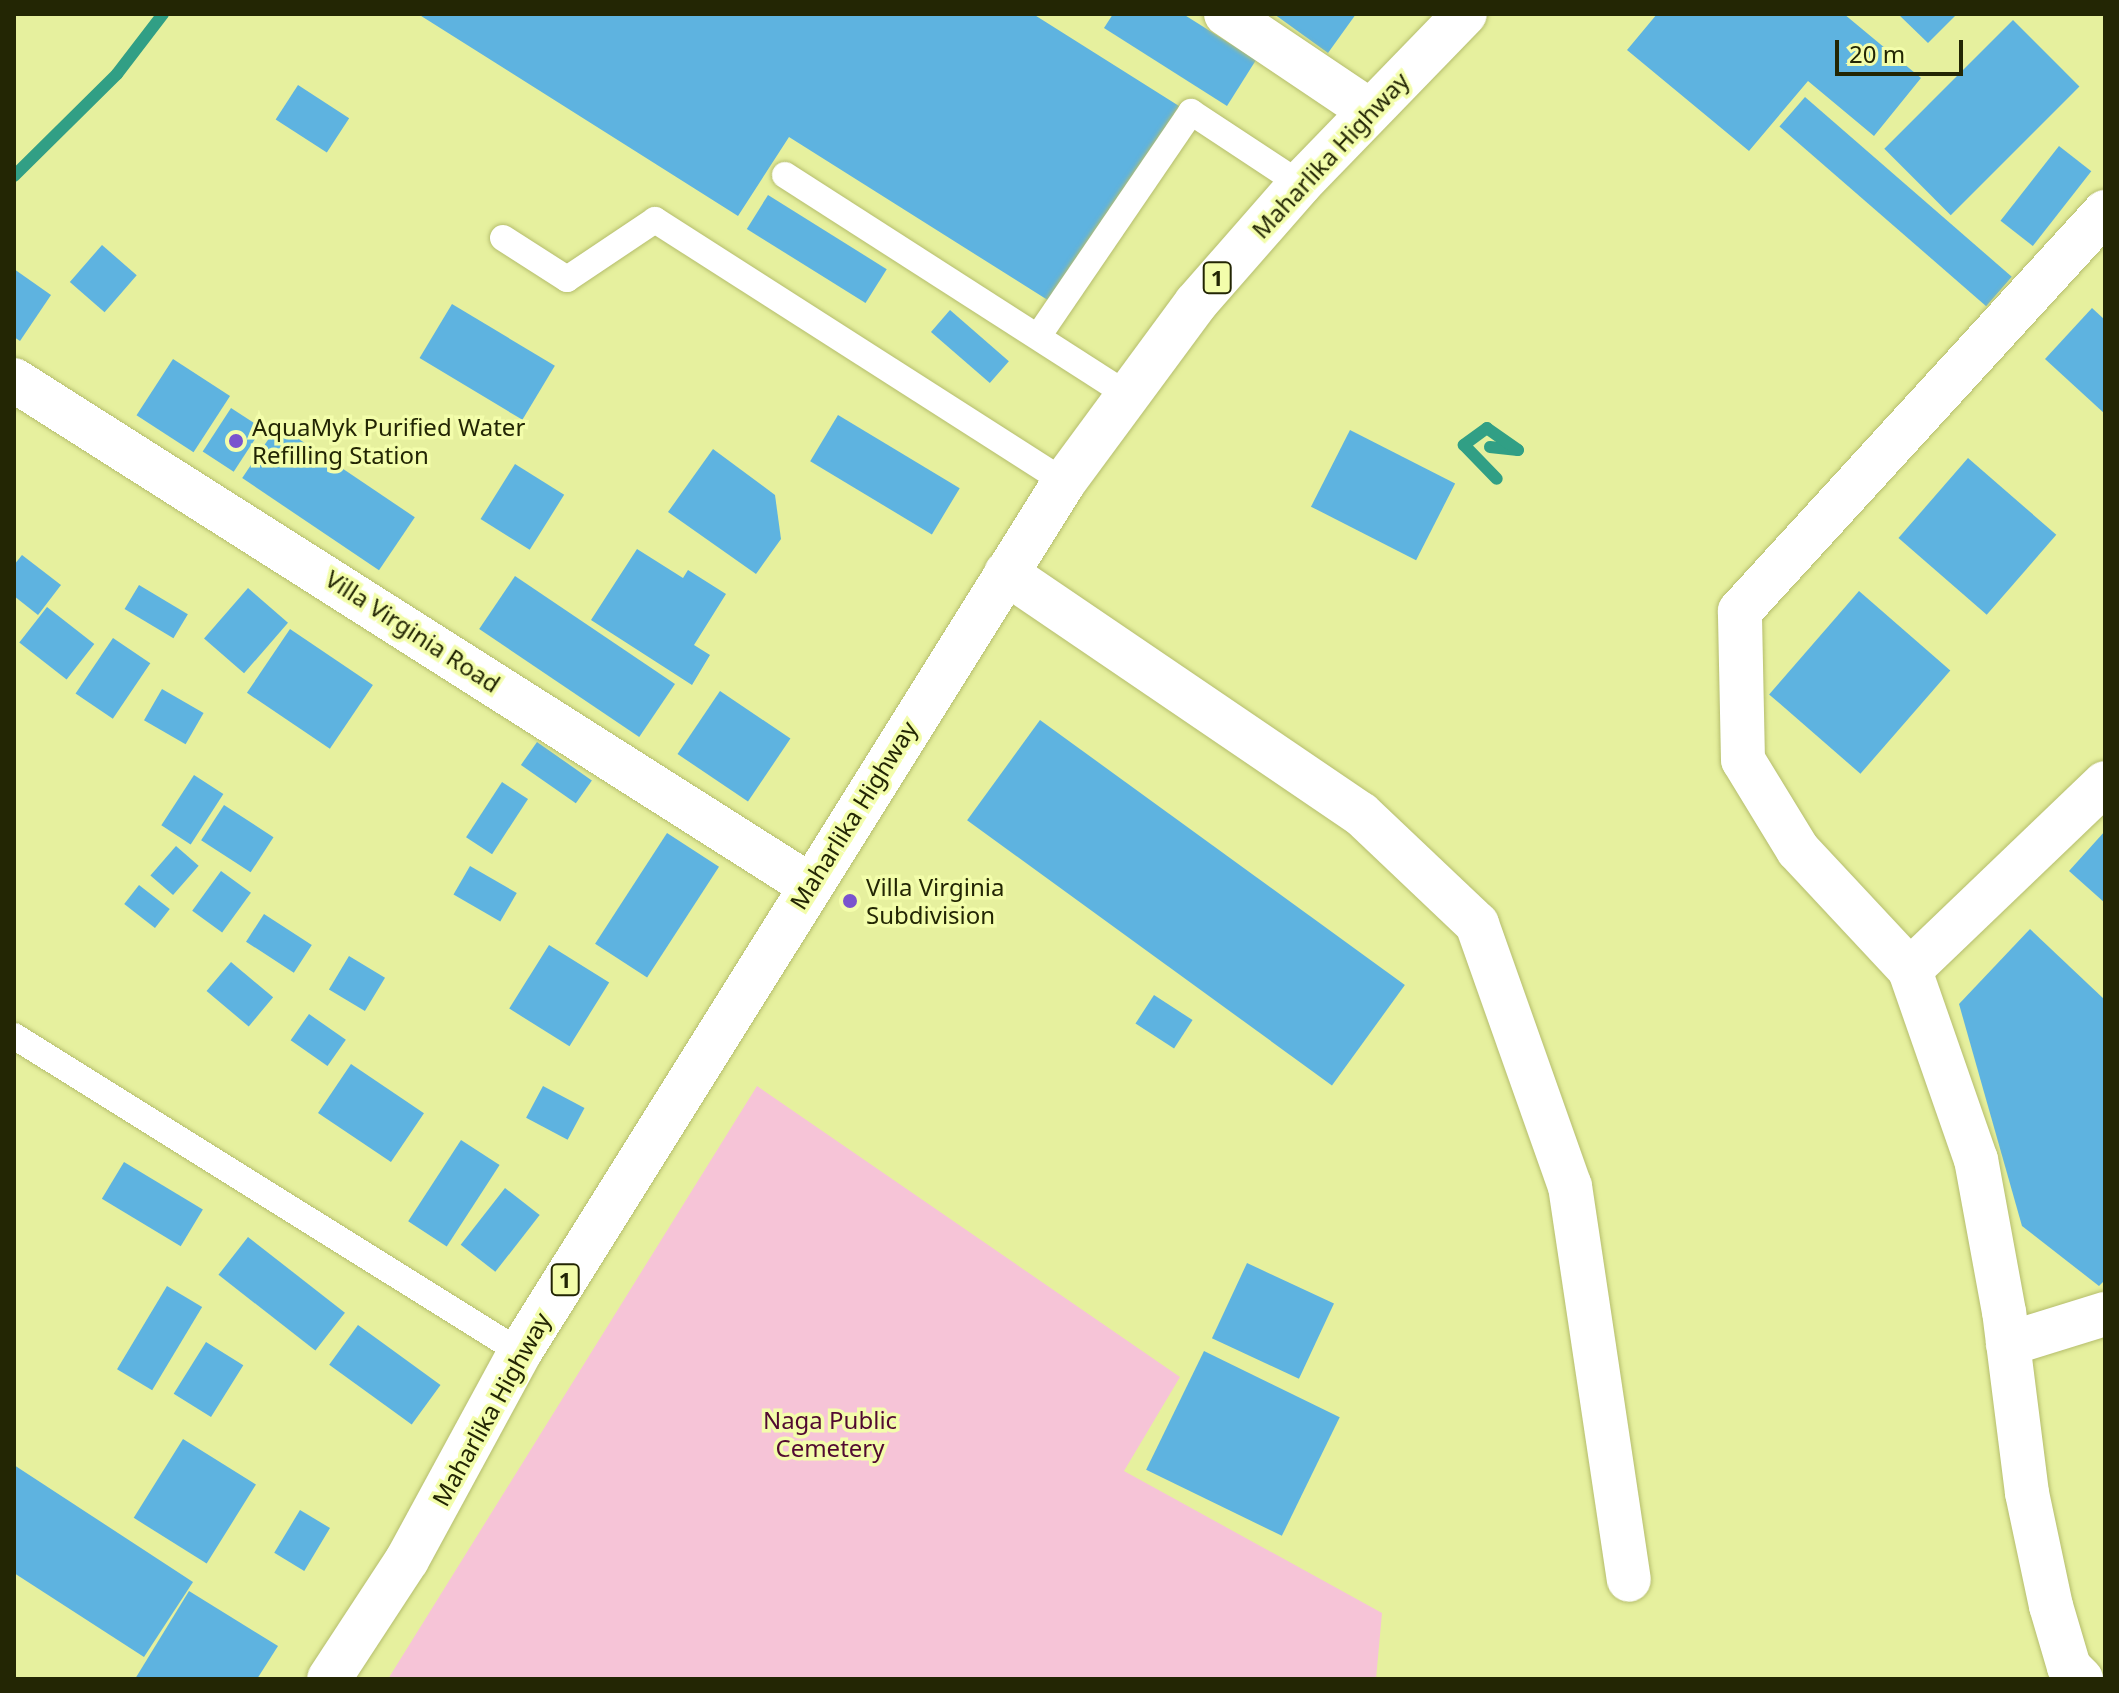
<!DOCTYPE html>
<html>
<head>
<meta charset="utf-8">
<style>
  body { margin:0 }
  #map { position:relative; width:2119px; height:1693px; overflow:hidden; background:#e6f09e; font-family:"Noto Sans",sans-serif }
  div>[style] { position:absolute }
  .green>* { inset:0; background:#f6c4d7 }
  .stream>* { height:12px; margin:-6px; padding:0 6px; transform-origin:6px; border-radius:6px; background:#319f85 }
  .building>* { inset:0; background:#5eb3e0; transform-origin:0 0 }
  .roads { filter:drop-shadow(0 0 2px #b5bd6d) drop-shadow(0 0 2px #b5bd6d) }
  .lane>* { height:26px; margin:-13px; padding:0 13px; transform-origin:13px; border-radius:13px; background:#fff }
  .street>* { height:44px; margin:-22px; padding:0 22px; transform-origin:22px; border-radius:22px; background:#fff }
  .primary>* { height:44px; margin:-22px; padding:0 22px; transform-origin:22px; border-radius:22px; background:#fff }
  .dots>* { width:22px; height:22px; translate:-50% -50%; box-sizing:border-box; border:4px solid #f3fdab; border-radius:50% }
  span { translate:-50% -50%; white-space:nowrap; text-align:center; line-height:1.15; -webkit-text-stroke:7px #f3fdab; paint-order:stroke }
  .shield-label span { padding:2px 6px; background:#f3fdab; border:2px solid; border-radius:6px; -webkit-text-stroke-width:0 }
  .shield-label { font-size:22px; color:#232604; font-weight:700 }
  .street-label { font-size:24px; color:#232604 }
  .poi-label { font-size:24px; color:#232604 }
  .left { translate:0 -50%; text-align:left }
  .park-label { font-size:24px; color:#520a31 }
  .frame { position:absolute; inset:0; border:16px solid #232604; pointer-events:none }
  .scale { position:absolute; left:1835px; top:40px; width:128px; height:36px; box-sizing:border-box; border:4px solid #232604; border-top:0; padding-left:10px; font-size:24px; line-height:28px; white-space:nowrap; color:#232604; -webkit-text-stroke:6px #f3fdab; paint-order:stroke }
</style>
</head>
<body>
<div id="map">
  <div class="green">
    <i style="clip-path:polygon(757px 1086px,1180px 1377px,1124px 1471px,1382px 1613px,1376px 1679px,388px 1679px)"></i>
  </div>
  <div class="stream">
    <i style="left:14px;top:176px;width:145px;rotate:-44.7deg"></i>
    <i style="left:117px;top:74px;width:76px;rotate:-52.5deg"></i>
    <i style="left:1490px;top:447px;width:28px;rotate:6deg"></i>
    <i style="left:1518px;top:450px;width:38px;rotate:-145deg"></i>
    <i style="left:1487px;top:428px;width:29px;rotate:144deg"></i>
    <i style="left:1464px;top:445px;width:47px;rotate:45.9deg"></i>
  </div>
  <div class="building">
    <i style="clip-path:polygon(418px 14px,1033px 14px,1179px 106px,1054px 304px,789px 137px,738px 216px)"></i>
    <i style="clip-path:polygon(1113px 14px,1183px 14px,1256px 60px,1227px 106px,1104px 28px)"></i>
    <i style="clip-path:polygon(1274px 14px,1356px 14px,1328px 53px)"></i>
    <i style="clip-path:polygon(1657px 14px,1844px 14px,1921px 78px,1874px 136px,1808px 81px,1749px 151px,1627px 50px)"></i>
    <i style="clip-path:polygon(1898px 14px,1957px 14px,1928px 43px)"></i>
    <i style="left:2013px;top:20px;width:94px;height:182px;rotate:45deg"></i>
    <i style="left:298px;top:85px;width:61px;height:41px;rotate:33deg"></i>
    <i style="left:1805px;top:97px;width:274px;height:39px;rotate:41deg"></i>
    <i style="left:2059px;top:146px;width:41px;height:95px;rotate:38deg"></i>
    <i style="left:768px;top:195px;width:140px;height:40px;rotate:32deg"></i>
    <i style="left:102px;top:245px;width:46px;height:49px;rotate:41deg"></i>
    <i style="clip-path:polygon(14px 269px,51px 295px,20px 341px,14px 337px)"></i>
    <i style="left:452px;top:304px;width:120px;height:63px;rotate:31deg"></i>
    <i style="clip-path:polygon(2092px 308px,2105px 320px,2105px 414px,2045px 359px)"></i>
    <i style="left:950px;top:310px;width:78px;height:29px;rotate:41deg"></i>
    <i style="left:173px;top:359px;width:68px;height:67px;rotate:33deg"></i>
    <i style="left:231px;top:408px;width:37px;height:52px;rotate:33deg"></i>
    <i style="left:838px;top:415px;width:142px;height:54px;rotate:31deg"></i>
    <i style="left:278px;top:425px;width:165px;height:64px;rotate:34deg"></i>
    <i style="left:1350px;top:430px;width:118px;height:86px;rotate:27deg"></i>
    <i style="clip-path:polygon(713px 449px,775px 495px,781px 539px,756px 574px,668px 512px)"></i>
    <i style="left:1968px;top:458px;width:117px;height:106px;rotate:41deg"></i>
    <i style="left:515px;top:464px;width:58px;height:65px;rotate:32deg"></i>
    <i style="clip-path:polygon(637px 549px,683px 578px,688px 570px,726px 594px,694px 645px,710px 655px,692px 685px,591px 620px)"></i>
    <i style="clip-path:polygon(22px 555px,61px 585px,38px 615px,14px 596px,14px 565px)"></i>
    <i style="left:515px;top:576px;width:193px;height:64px;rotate:34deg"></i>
    <i style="left:139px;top:585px;width:57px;height:28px;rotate:31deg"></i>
    <i style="left:248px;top:588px;width:53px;height:67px;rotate:41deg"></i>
    <i style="left:1859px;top:591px;width:121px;height:137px;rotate:41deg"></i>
    <i style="left:47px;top:607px;width:60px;height:45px;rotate:38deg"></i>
    <i style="left:290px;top:629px;width:100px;height:77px;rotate:34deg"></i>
    <i style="left:113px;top:638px;width:45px;height:67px;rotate:34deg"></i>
    <i style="left:162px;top:689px;width:48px;height:36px;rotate:30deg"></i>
    <i style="left:720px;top:691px;width:85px;height:76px;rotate:34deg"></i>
    <i style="left:1040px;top:720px;width:451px;height:124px;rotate:36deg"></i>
    <i style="left:537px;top:742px;width:67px;height:28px;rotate:35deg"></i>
    <i style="left:194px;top:775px;width:35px;height:60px;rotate:33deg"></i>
    <i style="left:502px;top:782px;width:31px;height:66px;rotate:33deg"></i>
    <i style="left:224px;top:805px;width:59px;height:42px;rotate:33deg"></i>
    <i style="clip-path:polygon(2105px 831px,2105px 903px,2069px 871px)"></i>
    <i style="left:667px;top:833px;width:62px;height:132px;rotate:33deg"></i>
    <i style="left:176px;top:846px;width:30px;height:39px;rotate:41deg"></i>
    <i style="left:470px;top:866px;width:54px;height:33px;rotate:30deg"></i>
    <i style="left:221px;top:871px;width:37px;height:49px;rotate:36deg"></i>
    <i style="left:139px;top:885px;width:39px;height:24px;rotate:38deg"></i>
    <i style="left:264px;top:914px;width:57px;height:33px;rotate:33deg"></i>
    <i style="clip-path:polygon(2030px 929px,2105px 1000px,2105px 1280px,2099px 1286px,2022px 1226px,1959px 1004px)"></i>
    <i style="left:549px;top:945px;width:71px;height:75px;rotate:32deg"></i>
    <i style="left:349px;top:956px;width:42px;height:39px;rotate:31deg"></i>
    <i style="left:231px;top:962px;width:55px;height:38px;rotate:40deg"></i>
    <i style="left:1154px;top:995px;width:46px;height:34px;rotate:33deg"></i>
    <i style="left:309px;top:1014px;width:45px;height:32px;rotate:35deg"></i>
    <i style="left:351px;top:1064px;width:88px;height:59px;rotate:34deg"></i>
    <i style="left:543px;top:1086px;width:47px;height:36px;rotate:28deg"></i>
    <i style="left:461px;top:1140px;width:46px;height:97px;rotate:33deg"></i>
    <i style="left:124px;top:1162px;width:92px;height:43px;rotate:31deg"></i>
    <i style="left:505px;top:1188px;width:44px;height:72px;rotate:38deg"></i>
    <i style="left:248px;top:1237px;width:123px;height:48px;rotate:38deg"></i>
    <i style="left:1247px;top:1263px;width:96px;height:83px;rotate:25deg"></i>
    <i style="left:167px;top:1286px;width:41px;height:97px;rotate:31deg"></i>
    <i style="left:358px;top:1325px;width:102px;height:49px;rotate:36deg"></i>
    <i style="left:206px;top:1342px;width:44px;height:61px;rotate:32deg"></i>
    <i style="left:1204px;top:1351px;width:151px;height:132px;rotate:26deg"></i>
    <i style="left:183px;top:1439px;width:86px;height:93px;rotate:32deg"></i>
    <i style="clip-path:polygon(14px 1465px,193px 1582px,144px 1657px,14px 1573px)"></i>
    <i style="left:300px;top:1510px;width:35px;height:50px;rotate:31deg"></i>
    <i style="clip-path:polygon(189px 1591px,278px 1646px,257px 1679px,135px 1679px)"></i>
  </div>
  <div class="roads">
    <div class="lane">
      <i style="left:785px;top:175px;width:407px;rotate:32.7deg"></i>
      <i style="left:503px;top:238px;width:76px;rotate:32.6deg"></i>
      <i style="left:567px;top:279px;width:106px;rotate:-33.8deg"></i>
      <i style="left:655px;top:220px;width:486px;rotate:32.6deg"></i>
      <i style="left:1039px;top:335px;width:270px;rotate:-55.7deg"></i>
      <i style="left:1191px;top:112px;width:131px;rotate:33.4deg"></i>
      <i style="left:14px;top:1036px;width:597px;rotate:31.99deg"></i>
    </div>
    <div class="street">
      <i style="left:1226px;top:14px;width:172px;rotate:33.9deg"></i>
      <i style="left:14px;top:380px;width:942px;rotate:32.42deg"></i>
      <i style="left:1006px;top:573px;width:429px;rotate:34.2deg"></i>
      <i style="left:1361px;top:814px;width:160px;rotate:43.5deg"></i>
      <i style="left:1477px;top:924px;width:278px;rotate:70.5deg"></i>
      <i style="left:1570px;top:1186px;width:398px;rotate:81.5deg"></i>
      <i style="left:1910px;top:970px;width:270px;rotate:-43.8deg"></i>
      <i style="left:2008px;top:1344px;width:102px;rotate:-17.2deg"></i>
      <i style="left:2081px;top:1679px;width:17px;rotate:-135deg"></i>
      <i style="left:2069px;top:1667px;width:64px;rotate:-106.4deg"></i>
      <i style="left:2051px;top:1606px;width:116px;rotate:-102deg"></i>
      <i style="left:2027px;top:1493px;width:182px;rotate:-97.2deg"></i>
      <i style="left:2004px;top:1312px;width:155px;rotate:-100.4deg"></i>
      <i style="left:1976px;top:1160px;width:201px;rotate:-109.2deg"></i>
      <i style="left:1910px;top:970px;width:164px;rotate:-133deg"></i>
      <i style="left:1798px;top:850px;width:105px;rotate:-121.4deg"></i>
      <i style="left:1743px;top:760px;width:149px;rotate:-91.2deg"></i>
      <i style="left:1740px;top:611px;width:541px;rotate:-47.55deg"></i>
    </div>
    <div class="primary">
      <i style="left:329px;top:1679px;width:142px;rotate:-56.8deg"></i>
      <i style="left:407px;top:1560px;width:237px;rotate:-61.5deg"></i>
      <i style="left:520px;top:1352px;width:1026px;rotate:-57.98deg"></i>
      <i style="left:1064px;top:482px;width:222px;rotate:-53.6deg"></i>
      <i style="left:1196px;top:303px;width:158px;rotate:-48.8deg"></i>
      <i style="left:1300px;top:184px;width:237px;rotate:-45.9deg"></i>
    </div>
  </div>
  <div class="dots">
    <i style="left:236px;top:441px;background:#7a54ce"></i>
    <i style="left:850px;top:901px;background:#7a54ce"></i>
  </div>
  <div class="shield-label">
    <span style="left:1217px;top:278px">1</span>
    <span style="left:565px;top:1280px">1</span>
  </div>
  <div class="street-label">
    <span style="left:1330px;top:155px;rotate:-47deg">Maharlika Highway</span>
    <span style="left:413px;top:631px;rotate:33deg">Villa Virginia Road</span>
    <span style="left:853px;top:815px;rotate:-58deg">Maharlika Highway</span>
    <span style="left:491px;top:1409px;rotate:-61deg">Maharlika Highway</span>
  </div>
  <div class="poi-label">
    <span class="left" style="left:252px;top:441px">AquaMyk Purified Water<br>Refilling Station</span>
    <span class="left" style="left:866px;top:901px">Villa Virginia<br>Subdivision</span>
  </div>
  <div class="park-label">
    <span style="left:830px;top:1434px">Naga Public<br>Cemetery</span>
  </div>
  <div class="frame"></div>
  <div class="scale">20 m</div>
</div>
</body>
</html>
